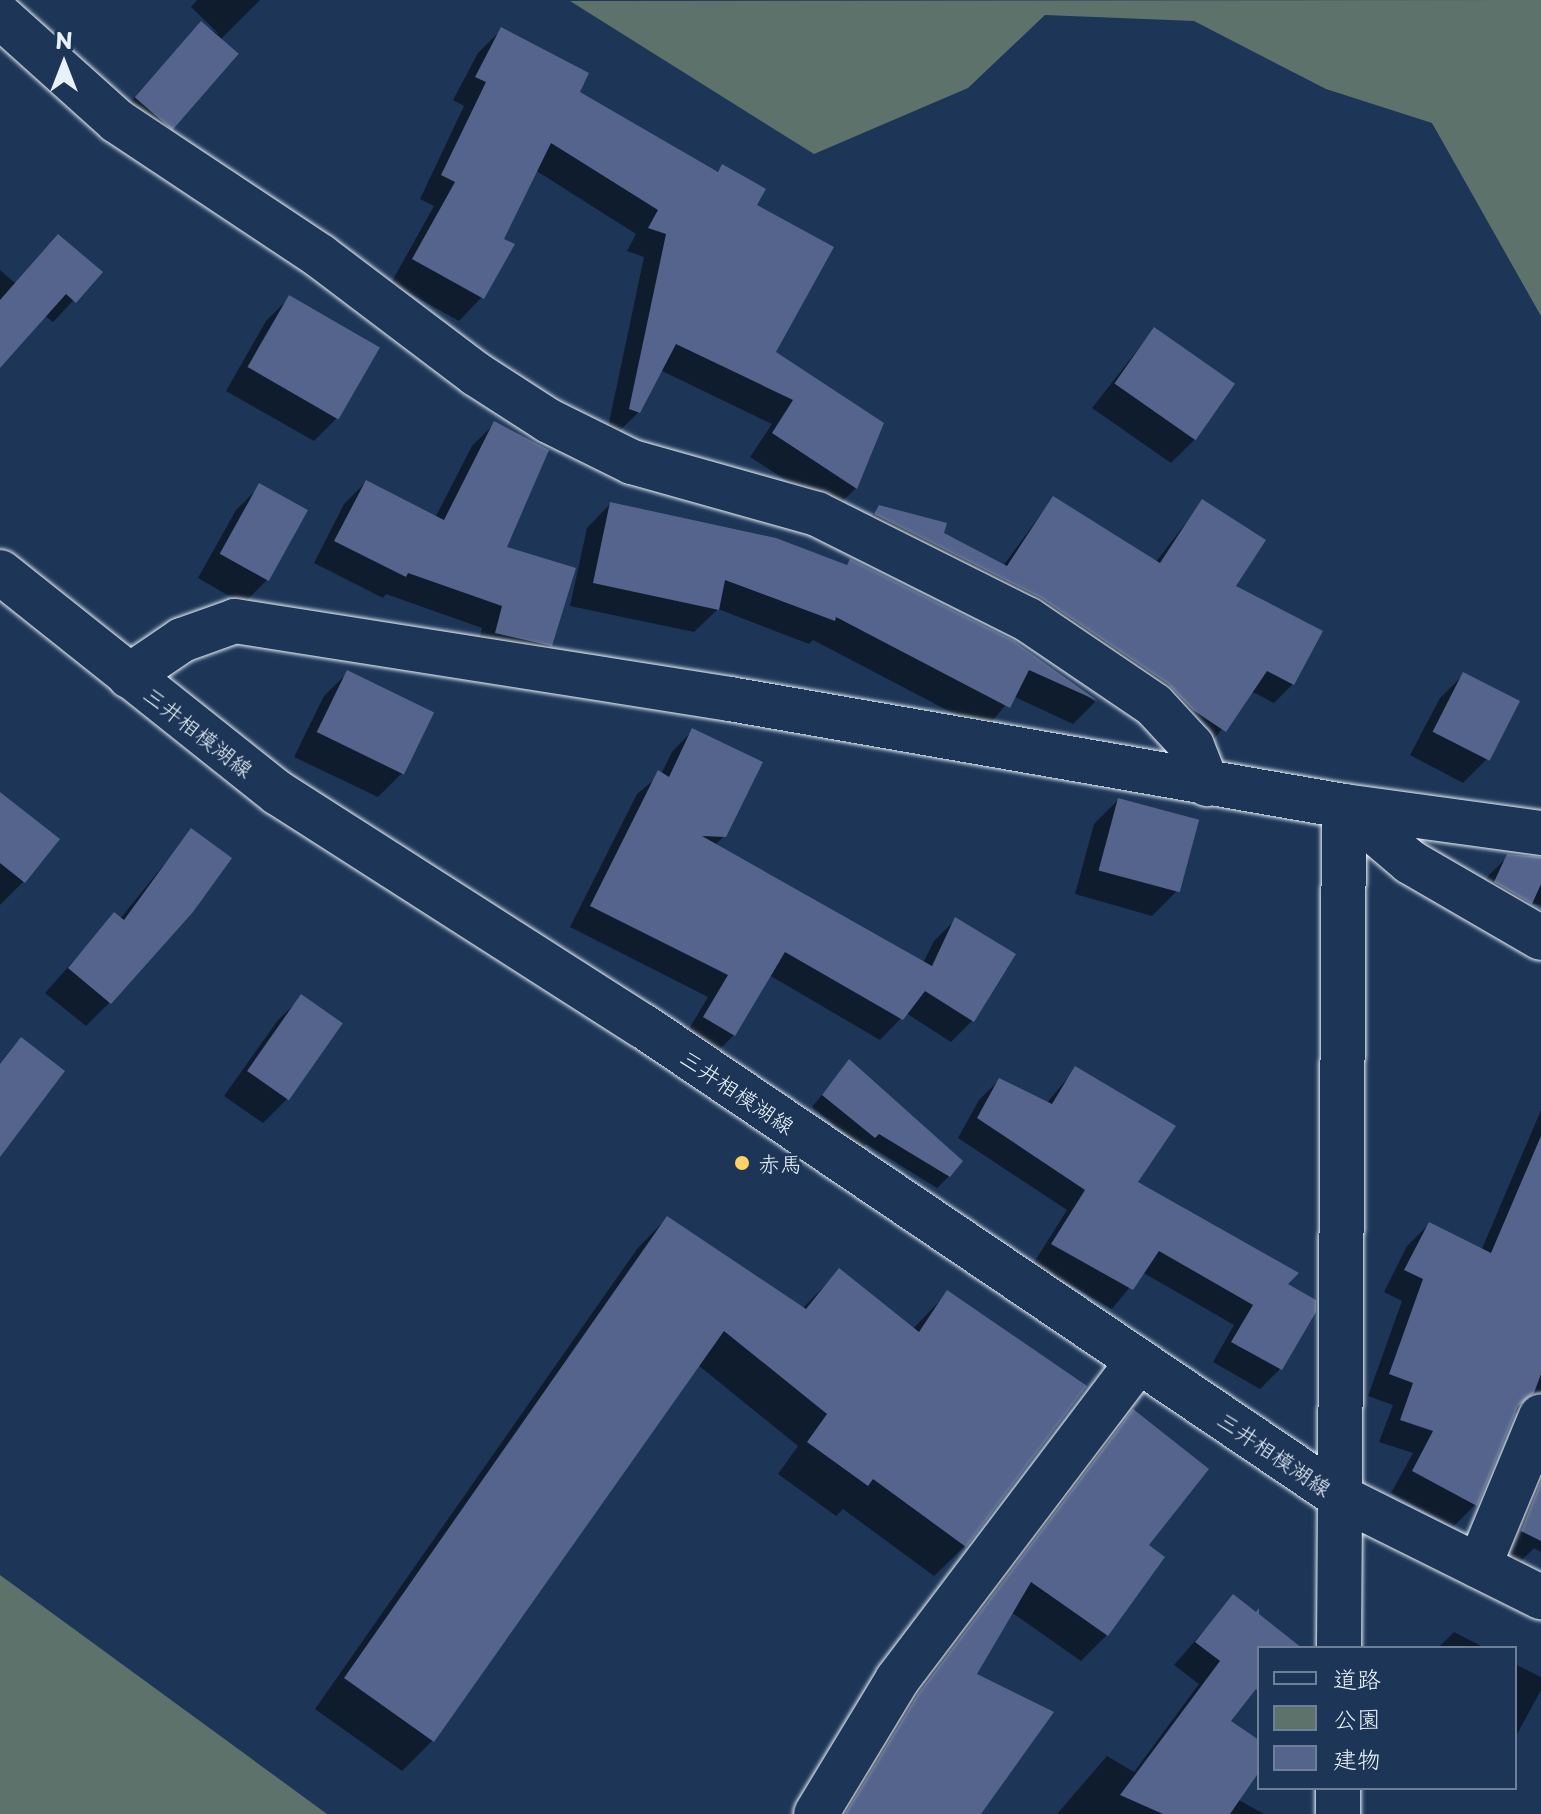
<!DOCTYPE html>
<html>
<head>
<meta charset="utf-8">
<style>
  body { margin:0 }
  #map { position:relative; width:1541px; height:1814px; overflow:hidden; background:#1d3557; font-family:"Playpen Sans","Klee One",sans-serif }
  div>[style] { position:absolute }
  .green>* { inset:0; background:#5e726c }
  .shadow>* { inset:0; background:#0007 }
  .building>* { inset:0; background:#54648c; transform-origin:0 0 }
  .roads { filter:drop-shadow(0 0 2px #e8f1f8) drop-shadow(0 0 2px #e8f1f8) }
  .minor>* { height:44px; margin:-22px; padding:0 22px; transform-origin:22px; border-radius:22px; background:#1d3557 }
  .major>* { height:44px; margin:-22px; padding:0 22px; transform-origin:22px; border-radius:22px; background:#1d3557 }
  .dots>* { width:22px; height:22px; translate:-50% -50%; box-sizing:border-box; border:4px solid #1d3557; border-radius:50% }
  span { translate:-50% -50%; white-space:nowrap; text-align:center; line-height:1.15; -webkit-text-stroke:6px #1d3557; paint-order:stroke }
  .street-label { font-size:22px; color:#e8f1f8 }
  .poi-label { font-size:22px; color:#e8f1f8 }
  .left { translate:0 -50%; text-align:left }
  .legend { position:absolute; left:1257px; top:1646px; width:260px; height:144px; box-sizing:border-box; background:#1d3557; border:2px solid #6e8097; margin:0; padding:10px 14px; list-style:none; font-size:24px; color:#e8f1f8 }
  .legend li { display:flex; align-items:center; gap:16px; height:40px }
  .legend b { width:40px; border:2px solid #6e8097 }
  .north { position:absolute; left:24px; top:24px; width:80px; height:80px; -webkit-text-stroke:6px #1d3557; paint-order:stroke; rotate:0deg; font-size:22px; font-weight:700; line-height:32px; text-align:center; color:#e8f1f8 }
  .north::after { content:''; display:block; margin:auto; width:28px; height:36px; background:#e8f1f8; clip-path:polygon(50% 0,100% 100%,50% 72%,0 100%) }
</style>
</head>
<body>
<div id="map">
  <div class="green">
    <i style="clip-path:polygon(1541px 0,1541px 316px,1432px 123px,1326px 89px,1194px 21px,1045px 15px,968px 88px,814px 154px,570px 1px)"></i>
    <i style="clip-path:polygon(0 1575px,327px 1814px,0 1814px)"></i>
  </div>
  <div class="shadow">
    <i style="clip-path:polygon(197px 0,260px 0,220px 40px,172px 127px,149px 151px,112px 122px,201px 23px,220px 35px,191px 7px)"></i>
    <i style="clip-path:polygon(501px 30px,577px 93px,716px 173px,723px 166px,754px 206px,773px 353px,882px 424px,856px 488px,833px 511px,750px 457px,772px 424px,660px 370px,639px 412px,615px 435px,607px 432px,644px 257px,627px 251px,636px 234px,535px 170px,501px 240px,482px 297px,459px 321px,391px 283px,434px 206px,420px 199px,464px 106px,453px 100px,478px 53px)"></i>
    <i style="clip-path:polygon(0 270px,15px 283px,100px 272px,53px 322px,44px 315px,0 365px)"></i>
    <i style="clip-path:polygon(290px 297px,338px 417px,314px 441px,226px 391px,266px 321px)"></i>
    <i style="clip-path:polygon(1154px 329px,1195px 439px,1171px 463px,1092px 408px)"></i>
    <i style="clip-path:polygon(494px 424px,504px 549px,551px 645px,528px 667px,475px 655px,482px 628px,386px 594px,383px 598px,314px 563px,344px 504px,366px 482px,435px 518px,472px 446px)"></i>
    <i style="clip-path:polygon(260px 486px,267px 580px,243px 604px,198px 578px,236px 510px)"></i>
    <i style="clip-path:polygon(1053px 498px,1155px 563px,1202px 502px,1233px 586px,1293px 684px,1274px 703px,1251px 691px,1206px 750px,861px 526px,880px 507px,1003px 566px)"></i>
    <i style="clip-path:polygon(610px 504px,845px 567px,851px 561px,1013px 642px,1095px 702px,1073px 724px,1013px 696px,985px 730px,813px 640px,809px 644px,718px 609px,694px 632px,570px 606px,587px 528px)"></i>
    <i style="clip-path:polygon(348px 672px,402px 773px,378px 797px,294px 757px,324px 696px)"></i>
    <i style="clip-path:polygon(1464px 674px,1487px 759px,1463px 783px,1410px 755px,1440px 698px)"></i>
    <i style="clip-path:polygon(692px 731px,724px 836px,715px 845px,923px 963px,934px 941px,955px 920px,972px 1021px,951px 1042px,906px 1013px,880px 1040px,769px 975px,734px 1035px,713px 1056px,683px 1039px,708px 997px,570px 927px,637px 794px,661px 774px,672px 752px)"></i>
    <i style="clip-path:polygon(0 794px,23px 882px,0 905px)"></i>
    <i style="clip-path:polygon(1118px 800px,1176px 892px,1152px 916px,1075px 894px,1094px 824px)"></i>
    <i style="clip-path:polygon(191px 831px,110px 1002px,86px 1026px,45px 993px,114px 915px,120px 919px)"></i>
    <i style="clip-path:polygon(1508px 856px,1541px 859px,1541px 905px,1522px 902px,1541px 910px,1541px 935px,1475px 902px,1488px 876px)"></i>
    <i style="clip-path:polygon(302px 997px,287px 1099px,263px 1123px,224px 1096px,278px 1020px)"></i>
    <i style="clip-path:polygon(849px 1062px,949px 1176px,937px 1188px,866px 1144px,862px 1148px,812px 1107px)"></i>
    <i style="clip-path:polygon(1076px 1068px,1135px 1183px,1314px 1312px,1280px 1369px,1260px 1389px,1213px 1362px,1234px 1325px,1142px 1272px,1112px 1309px,1033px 1264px,1067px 1210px,958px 1138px,979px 1100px,999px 1080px,1046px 1104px)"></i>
    <i style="clip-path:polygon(1541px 1110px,1541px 1428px,1515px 1412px,1475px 1505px,1453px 1527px,1391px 1493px,1413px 1453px,1379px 1442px,1393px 1405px,1368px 1396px,1402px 1301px,1384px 1292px,1407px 1246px,1429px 1224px,1481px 1251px)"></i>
    <i style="clip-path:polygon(667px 1218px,802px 1309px,839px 1271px,912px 1330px,947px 1293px,965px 1546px,934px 1576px,843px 1509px,836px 1516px,778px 1474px,798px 1446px,698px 1365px,432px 1741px,402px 1771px,315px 1709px,637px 1249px)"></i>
    <i style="clip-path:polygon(1133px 1412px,1146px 1545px,1107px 1635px,1081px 1661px,1011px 1612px,974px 1674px,976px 1814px,836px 1814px,892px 1722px,1108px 1437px)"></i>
    <i style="clip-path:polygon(1541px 1446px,1541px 1552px,1534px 1548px,1519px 1563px,1500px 1553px)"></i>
    <i style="clip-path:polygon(1233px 1597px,1286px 1648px,1259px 1648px,1259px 1682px,1228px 1721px,1259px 1743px,1259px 1768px,1237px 1799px,1264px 1814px,1057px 1814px,1107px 1756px,1134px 1772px,1199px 1684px,1174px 1665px)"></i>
    <i style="clip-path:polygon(1454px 1632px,1485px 1648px,1438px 1648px)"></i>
    <i style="clip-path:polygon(1515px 1664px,1541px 1677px,1541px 1690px,1515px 1738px)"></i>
  </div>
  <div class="building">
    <i style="left:201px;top:21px;width:50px;height:101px;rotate:41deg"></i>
    <i style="clip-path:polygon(501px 27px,589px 73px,580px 92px,718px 172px,722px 164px,766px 189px,757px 205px,834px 247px,776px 352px,884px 423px,857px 489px,772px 433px,793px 400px,676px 344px,640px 413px,629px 409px,666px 234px,648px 228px,658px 210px,551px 143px,504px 239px,515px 244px,484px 299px,412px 259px,455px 182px,441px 175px,486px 82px,475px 77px)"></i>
    <i style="clip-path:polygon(58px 234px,103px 272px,76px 303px,66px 294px,0 368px,0 300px)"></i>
    <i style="left:289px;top:295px;width:105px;height:83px;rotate:30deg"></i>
    <i style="left:1154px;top:327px;width:99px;height:69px;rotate:35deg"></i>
    <i style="clip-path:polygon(494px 421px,549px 450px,507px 547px,576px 568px,552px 646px,495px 633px,502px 606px,408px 573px,406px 577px,334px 541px,366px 480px,444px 520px)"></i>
    <i style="left:259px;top:483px;width:56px;height:81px;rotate:29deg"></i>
    <i style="clip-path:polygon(1053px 496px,1160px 563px,1202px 499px,1266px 540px,1236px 586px,1323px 631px,1294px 685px,1267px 671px,1226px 732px,1193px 710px,1168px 684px,1041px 598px,874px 514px,879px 505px,947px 523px,944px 533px,1007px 566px)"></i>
    <i style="clip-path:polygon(610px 502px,776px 538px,847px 565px,850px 559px,1014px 641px,1098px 701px,1029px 670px,1010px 708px,836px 617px,835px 621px,725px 580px,719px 610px,593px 583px)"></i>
    <i style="left:347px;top:670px;width:97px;height:69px;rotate:26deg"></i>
    <i style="left:1463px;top:672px;width:64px;height:67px;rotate:27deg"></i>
    <i style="clip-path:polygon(692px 728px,763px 762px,726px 837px,702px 836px,932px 966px,955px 917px,1016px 954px,974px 1022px,925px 991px,903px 1020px,785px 952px,735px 1036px,703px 1017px,728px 975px,590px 906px,658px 770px,669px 777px)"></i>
    <i style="clip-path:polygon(0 792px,60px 839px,25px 883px,0 863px)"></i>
    <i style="left:1118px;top:798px;width:84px;height:75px;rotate:15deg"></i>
    <i style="clip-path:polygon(191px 828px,232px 858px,193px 912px,111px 1004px,68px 968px,114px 912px,124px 920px)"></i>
    <i style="clip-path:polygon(1507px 854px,1541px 857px,1541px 884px,1532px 904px,1494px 882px)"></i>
    <i style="left:301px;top:994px;width:51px;height:94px;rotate:35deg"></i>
    <i style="clip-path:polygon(21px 1037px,65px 1071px,0 1157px,0 1064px)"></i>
    <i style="clip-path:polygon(849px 1059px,963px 1161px,950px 1177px,879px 1134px,875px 1138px,822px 1095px)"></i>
    <i style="clip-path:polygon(1075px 1066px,1176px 1126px,1138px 1182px,1299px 1273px,1288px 1284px,1316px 1300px,1316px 1312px,1282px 1370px,1231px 1342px,1253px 1305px,1159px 1251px,1133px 1290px,1051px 1244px,1085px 1190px,977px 1118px,999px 1078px,1052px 1104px)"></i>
    <i style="clip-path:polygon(1541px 1136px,1541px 1374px,1534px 1393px,1518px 1406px,1477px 1506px,1412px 1471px,1433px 1431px,1400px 1420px,1413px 1383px,1389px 1374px,1423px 1279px,1404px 1270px,1429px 1222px,1491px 1253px)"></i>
    <i style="clip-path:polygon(667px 1216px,806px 1309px,839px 1268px,919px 1332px,947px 1290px,1087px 1386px,966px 1547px,873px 1479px,868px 1486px,807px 1442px,827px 1414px,724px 1331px,434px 1742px,344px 1678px)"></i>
    <i style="clip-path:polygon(1133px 1409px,1209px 1469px,1149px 1545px,1165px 1557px,1108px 1636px,1031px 1582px,977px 1674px,1054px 1712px,981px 1814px,845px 1814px,918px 1694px)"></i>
    <i style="clip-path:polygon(1541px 1481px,1541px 1541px,1521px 1531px)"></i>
    <i style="clip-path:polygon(1233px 1594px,1256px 1612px,1259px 1608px,1259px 1614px,1302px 1648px,1259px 1648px,1259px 1692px,1256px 1689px,1231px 1721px,1259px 1740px,1259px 1772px,1230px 1814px,1163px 1814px,1120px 1795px,1220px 1661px,1195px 1642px)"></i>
  </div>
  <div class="roads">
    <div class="minor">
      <i style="left:0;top:16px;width:157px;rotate:41.9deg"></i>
      <i style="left:117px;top:121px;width:244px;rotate:33.6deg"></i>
      <i style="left:320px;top:256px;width:196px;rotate:37.1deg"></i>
      <i style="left:476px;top:374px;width:87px;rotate:32.8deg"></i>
      <i style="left:549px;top:421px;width:93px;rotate:26.3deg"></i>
      <i style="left:632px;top:462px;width:192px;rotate:15.7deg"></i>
      <i style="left:817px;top:514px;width:235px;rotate:26.6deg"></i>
      <i style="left:1027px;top:619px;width:153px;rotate:34.1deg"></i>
      <i style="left:1154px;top:705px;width:56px;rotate:47.2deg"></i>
      <i style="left:1192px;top:746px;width:41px;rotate:68.5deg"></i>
      <i style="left:129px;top:676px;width:64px;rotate:-34.2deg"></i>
      <i style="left:182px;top:640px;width:56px;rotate:-19.7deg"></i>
      <i style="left:235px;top:621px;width:501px;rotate:8.95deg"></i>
      <i style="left:730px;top:699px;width:623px;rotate:9.89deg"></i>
      <i style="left:1344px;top:806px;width:199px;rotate:7.8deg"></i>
      <i style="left:1344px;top:806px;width:87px;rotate:40.3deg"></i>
      <i style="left:1410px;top:862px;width:151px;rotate:30.1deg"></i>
      <i style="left:1340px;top:1497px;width:691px;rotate:-89.67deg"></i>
      <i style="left:1479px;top:1566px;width:162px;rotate:-67.5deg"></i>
      <i style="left:816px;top:1814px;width:157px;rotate:-58.8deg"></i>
      <i style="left:897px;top:1680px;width:400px;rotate:-52.9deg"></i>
    </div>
    <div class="major">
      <i style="left:0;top:572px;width:355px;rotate:38.5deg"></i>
      <i style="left:278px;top:793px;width:433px;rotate:32.6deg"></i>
      <i style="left:643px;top:1026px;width:841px;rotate:34.05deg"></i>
      <i style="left:1340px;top:1497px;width:225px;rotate:26.5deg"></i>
      <i style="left:1339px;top:1648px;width:151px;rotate:-89.6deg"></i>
      <i style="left:1338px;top:1814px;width:26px;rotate:-90deg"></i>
    </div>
  </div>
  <div class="dots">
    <i style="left:742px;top:1163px;background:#ffd166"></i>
  </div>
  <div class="street-label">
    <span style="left:199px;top:731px;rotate:38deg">三井相模湖線</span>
    <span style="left:738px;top:1091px;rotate:34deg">三井相模湖線</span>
    <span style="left:1275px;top:1453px;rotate:34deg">三井相模湖線</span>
  </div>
  <div class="poi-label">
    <span class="left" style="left:758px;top:1163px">赤馬</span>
  </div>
  <ul class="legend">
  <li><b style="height:10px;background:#1d3557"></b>道路</li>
  <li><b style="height:22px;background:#5e726c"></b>公園</li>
  <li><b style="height:22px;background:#54648c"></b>建物</li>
  </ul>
  <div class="north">N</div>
</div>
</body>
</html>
